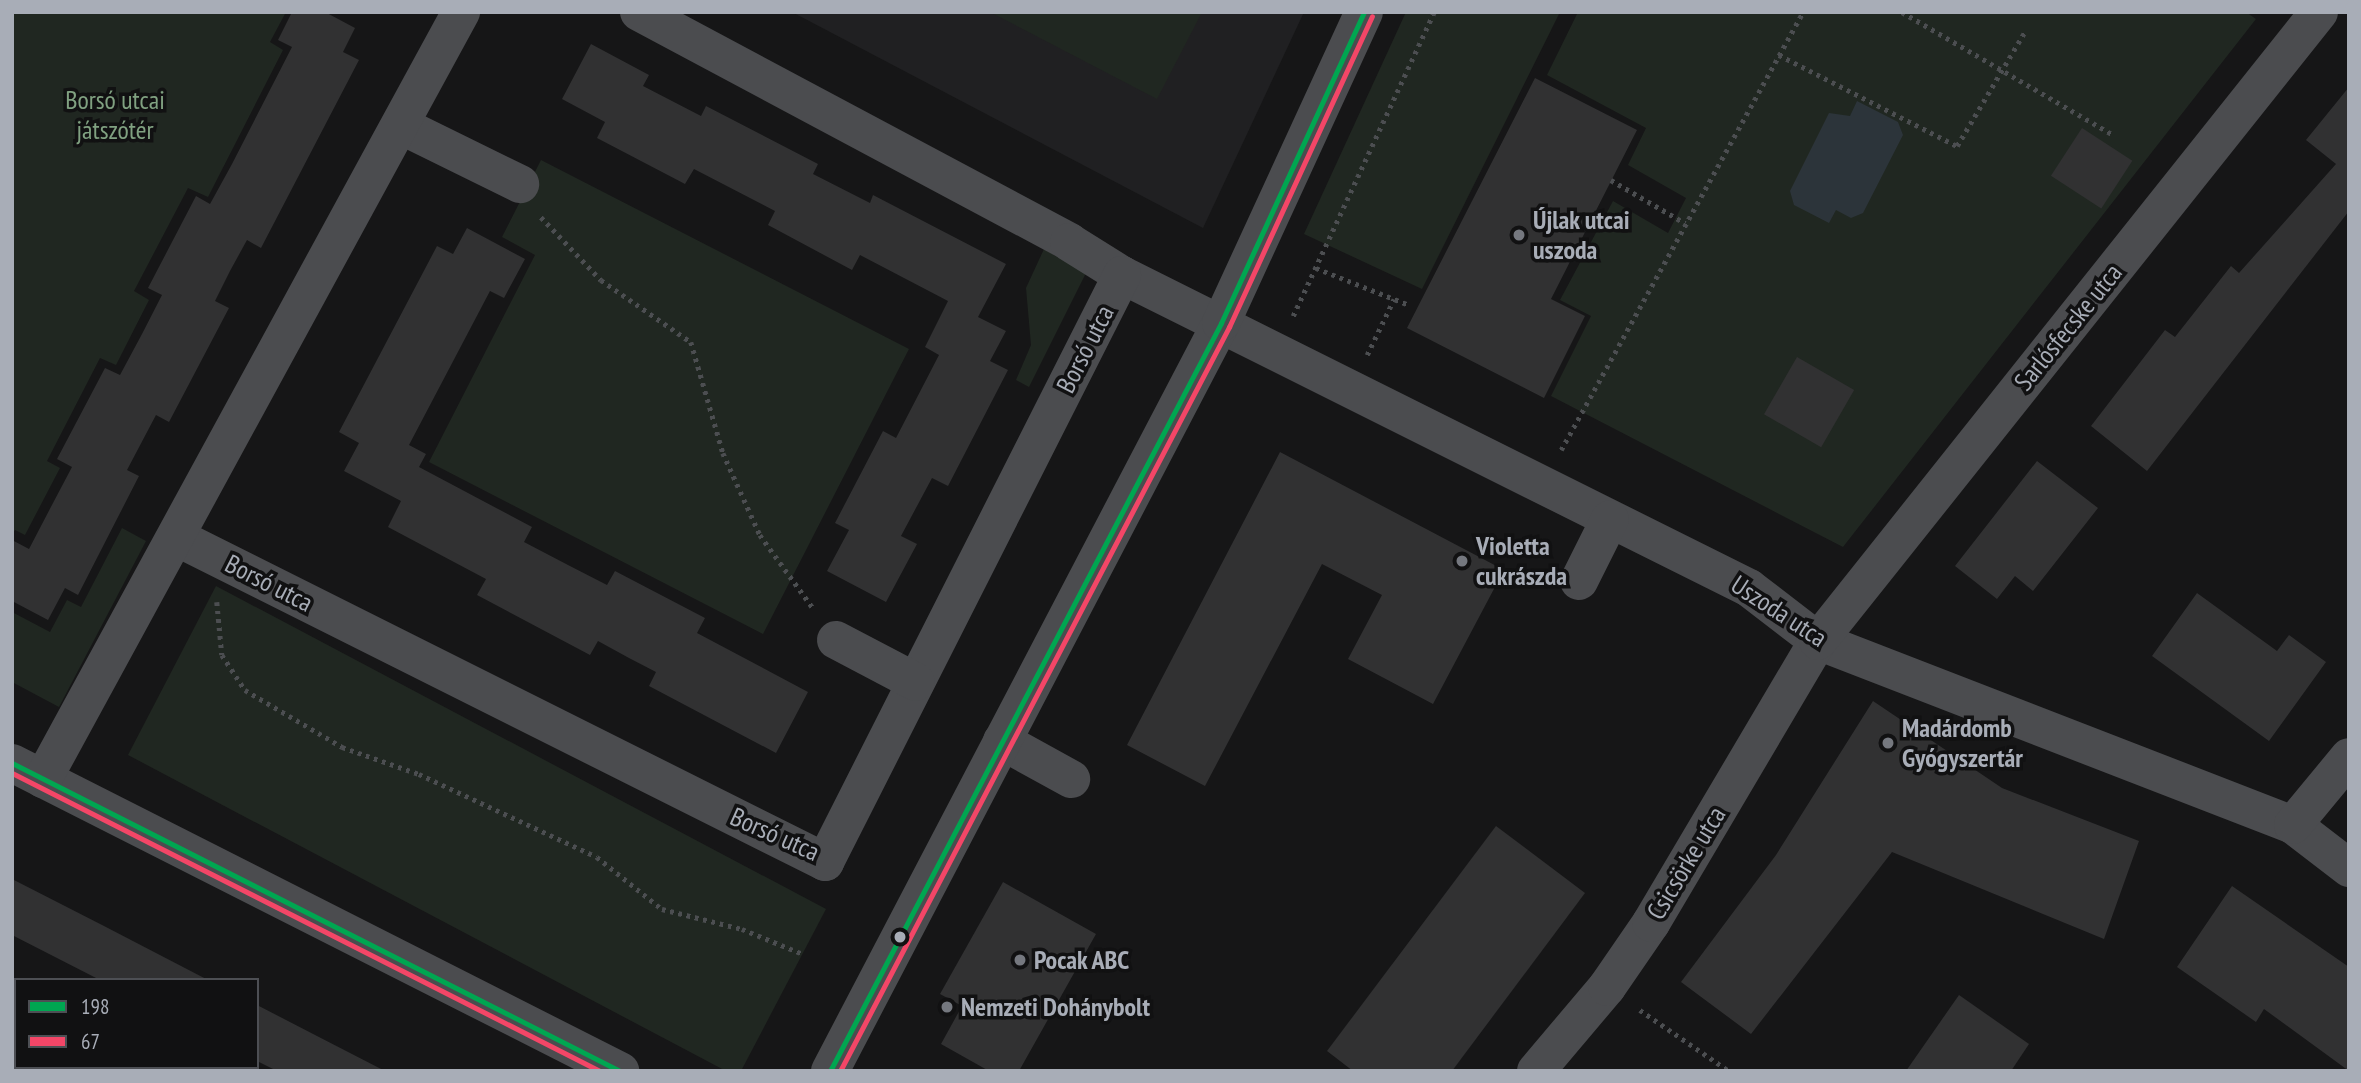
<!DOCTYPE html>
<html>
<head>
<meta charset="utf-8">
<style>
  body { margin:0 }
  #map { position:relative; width:2361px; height:1083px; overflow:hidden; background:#161617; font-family:"PT Sans Narrow",sans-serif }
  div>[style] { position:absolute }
  .built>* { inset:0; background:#202022 }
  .green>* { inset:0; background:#202721 }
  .water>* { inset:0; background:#2c343a }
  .building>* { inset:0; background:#313132; transform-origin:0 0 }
  .path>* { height:4.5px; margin-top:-2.25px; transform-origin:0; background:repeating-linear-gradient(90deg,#4c4e51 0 3.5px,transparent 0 8.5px) }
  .minor>* { height:38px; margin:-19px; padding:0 19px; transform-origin:19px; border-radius:19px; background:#4b4c4f }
  .bus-1>* { height:5px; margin:-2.5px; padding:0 2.5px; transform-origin:2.5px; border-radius:2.5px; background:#00a651 }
  .bus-2>* { height:5px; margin:-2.5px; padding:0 2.5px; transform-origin:2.5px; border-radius:2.5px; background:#f34667 }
  .dots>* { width:19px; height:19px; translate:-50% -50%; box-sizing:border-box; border:4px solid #111112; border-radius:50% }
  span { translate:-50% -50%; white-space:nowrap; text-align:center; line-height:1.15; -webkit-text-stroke:7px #111112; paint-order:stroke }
  .park-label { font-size:26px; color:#80a181 }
  .poi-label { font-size:26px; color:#a8adb7; font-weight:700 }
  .left { translate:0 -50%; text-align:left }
  .street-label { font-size:26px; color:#a8adb7 }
  .frame { position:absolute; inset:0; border:14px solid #a8adb7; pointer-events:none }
  .legend { position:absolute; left:14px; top:978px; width:245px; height:91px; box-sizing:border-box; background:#111112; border:2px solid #4d4f54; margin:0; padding:9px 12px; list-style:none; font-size:21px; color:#a8adb7 }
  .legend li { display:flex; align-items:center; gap:14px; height:35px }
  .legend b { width:35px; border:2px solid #4d4f54 }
</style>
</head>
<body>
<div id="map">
  <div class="built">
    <i style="clip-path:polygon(792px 12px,1304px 12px,1203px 228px)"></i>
  </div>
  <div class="green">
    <i style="clip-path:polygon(12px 12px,286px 12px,270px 42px,283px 50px,208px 197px,188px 188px,134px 291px,149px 300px,116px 365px,100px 358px,47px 461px,60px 468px,25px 535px,15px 530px,12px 534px)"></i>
    <i style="clip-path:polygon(990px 12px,1202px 12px,1157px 99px)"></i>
    <i style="clip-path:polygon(1406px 12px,1560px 12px,1422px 289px,1304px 234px)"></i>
    <i style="clip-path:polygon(1578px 12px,2246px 12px,2256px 19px,1843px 547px,1551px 396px,1591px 316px,1560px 300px,1613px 201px,1668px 233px,1686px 198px,1628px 165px,1646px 128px,1547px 75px)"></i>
    <i style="clip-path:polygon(541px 160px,909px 349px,763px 634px,429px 462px,535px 255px,502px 237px)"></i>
    <i style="clip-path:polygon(1044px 249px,1086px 273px,1029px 387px,1016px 380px,1031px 345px,1026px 288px)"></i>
    <i style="clip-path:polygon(122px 528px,146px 541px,59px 707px,12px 682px,12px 612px,50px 632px,67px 600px,81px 607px)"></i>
    <i style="clip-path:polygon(216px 586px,826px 909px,741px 1071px,726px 1071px,128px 755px)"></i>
  </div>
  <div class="water">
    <i style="clip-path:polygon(1857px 101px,1898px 122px,1903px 135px,1863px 213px,1851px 218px,1836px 210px,1829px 223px,1794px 205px,1790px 191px,1829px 113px,1850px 116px)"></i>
  </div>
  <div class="building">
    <i style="clip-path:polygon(292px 12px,325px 12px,355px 28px,343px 52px,359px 60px,261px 248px,247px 240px,230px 271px,215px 301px,229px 308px,169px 422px,156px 415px,127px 470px,139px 476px,78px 595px,65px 588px,48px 620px,12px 601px,12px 540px,29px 549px,53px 503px,72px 467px,57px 459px,105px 368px,120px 375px,142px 334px,162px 295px,148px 288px,196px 196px,210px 204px,232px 164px,292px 47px,278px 40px)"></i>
    <i style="clip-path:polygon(591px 44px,649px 75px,643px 86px,701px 116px,706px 106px,818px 164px,813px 174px,870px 203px,873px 195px,1006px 264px,978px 317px,1006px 331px,990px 361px,1008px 370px,948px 486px,932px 478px,901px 536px,917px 544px,886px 602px,827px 571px,849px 530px,835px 523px,883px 431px,896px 438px,939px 355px,925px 347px,948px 301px,860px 255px,852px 270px,768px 225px,775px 211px,694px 169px,685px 184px,597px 138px,605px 122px,562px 99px)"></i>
    <i style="clip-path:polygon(1535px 78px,1637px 130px,1551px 299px,1585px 316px,1544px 398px,1407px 328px)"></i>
    <i style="clip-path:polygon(2349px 87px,2349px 211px,2147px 471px,2091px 426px,2165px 330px,2175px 337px,2231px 266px,2239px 273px,2336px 164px,2306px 140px)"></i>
    <i style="left:2082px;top:128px;width:60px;height:57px;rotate:33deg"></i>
    <i style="clip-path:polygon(467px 228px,525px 259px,504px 298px,490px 291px,409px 445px,426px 454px,419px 467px,532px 527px,524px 542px,568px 565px,607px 585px,615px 571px,705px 618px,697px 633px,808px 692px,776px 753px,649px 686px,656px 672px,629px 658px,598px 641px,590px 655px,477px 595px,486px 579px,388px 527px,401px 501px,344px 471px,359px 443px,339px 432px,437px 246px,453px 254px)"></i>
    <i style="left:1797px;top:357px;width:66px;height:66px;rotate:30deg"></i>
    <i style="clip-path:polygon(1280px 452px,1504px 570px,1433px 704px,1348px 659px,1382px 595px,1322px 564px,1205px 786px,1127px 745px)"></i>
    <i style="clip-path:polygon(2037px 461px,2098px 508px,2033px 591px,2015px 576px,1997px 599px,1955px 566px)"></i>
    <i style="clip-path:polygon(2197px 593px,2277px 651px,2289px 635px,2326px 662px,2269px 741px,2152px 656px)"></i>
    <i style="clip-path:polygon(1873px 701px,2002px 788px,2139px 841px,2104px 939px,1892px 852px,1751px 1034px,1681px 982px,1776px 855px)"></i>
    <i style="clip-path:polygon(1496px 826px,1585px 893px,1452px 1071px,1353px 1071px,1327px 1051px)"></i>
    <i style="clip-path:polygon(12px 879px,104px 926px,208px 980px,100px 980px,12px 935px)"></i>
    <i style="clip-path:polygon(1003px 882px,1096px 934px,1019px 1071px,989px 1071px,941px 1044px,962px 1006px,940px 994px)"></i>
    <i style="clip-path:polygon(2232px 886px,2349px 967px,2349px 1071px,2264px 1009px,2256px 1022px,2177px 967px)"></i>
    <i style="clip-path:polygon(1959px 995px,2029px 1044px,2011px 1071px,1906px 1071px)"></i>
    <i style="clip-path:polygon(257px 1005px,317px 1036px,385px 1071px,277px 1071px,257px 1061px)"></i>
  </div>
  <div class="path">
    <i style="left:1902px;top:12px;width:243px;rotate:30.2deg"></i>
    <i style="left:1779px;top:55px;width:200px;rotate:27.1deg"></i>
    <i style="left:1957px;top:146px;width:135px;rotate:-59.3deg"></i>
    <i style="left:1611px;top:180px;width:86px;rotate:30.2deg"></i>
    <i style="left:541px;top:217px;width:87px;rotate:46.4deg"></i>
    <i style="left:601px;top:280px;width:109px;rotate:34.6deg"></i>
    <i style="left:691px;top:342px;width:116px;rotate:73.9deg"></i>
    <i style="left:723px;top:453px;width:90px;rotate:65.7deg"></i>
    <i style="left:760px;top:535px;width:90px;rotate:54deg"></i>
    <i style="left:1316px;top:268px;width:98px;rotate:21.6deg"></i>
    <i style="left:1293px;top:316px;width:335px;rotate:-65.1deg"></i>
    <i style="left:1367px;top:355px;width:62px;rotate:-64.3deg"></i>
    <i style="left:1561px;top:450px;width:500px;rotate:-61.08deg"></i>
    <i style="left:217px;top:602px;width:53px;rotate:84.6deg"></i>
    <i style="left:222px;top:655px;width:42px;rotate:56.7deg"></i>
    <i style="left:245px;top:690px;width:113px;rotate:30.4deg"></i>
    <i style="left:342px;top:747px;width:82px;rotate:19.3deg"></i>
    <i style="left:419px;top:774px;width:196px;rotate:25deg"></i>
    <i style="left:597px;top:857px;width:83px;rotate:38.7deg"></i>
    <i style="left:662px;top:909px;width:82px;rotate:14deg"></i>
    <i style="left:742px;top:929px;width:66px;rotate:22.3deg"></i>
    <i style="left:1640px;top:1010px;width:108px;rotate:34.4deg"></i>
  </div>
  <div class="minor">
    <i style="left:639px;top:12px;width:488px;rotate:28.1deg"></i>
    <i style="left:1069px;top:242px;width:62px;rotate:31.9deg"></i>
    <i style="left:1122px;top:275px;width:701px;rotate:26.53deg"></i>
    <i style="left:1749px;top:588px;width:87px;rotate:37.5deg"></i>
    <i style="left:1818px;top:641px;width:509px;rotate:21.17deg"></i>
    <i style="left:2293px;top:825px;width:71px;rotate:37.5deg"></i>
    <i style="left:400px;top:125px;width:134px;rotate:26.2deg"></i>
    <i style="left:176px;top:537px;width:726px;rotate:26.6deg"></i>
    <i style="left:825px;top:862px;width:658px;rotate:-63.16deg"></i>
    <i style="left:1579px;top:581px;width:69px;rotate:-63.4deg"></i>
    <i style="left:836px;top:640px;width:90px;rotate:27.7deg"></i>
    <i style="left:1002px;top:741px;width:79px;rotate:28.8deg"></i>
    <i style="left:12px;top:763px;width:682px;rotate:26.87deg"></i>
    <i style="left:43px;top:779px;width:874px;rotate:-61.41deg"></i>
    <i style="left:2293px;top:825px;width:88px;rotate:-50.5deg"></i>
    <i style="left:830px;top:1071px;width:844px;rotate:-62.4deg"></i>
    <i style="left:1221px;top:323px;width:342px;rotate:-65.3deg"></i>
    <i style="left:1536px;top:1071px;width:110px;rotate:-49.8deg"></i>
    <i style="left:1607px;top:987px;width:78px;rotate:-55.5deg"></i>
    <i style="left:1651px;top:923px;width:328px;rotate:-59.4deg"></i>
    <i style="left:1818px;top:641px;width:804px;rotate:-51.46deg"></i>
  </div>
  <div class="bus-1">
    <i style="left:12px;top:763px;width:682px;rotate:26.87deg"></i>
    <i style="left:830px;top:1071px;width:844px;rotate:-62.4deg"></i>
    <i style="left:1221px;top:323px;width:342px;rotate:-65.3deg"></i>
  </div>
  <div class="bus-2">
    <i style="left:12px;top:773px;width:659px;rotate:26.88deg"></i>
    <i style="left:840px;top:1071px;width:840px;rotate:-62.4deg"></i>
    <i style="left:1229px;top:327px;width:342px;rotate:-65.3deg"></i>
  </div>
  <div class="dots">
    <i style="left:1519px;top:235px;background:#75787f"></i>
    <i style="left:1462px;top:561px;background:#75787f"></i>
    <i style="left:1888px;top:743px;background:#75787f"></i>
    <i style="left:900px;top:937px;background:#a8adb7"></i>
    <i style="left:1020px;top:960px;background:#75787f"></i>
    <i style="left:947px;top:1007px;background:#75787f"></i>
  </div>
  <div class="park-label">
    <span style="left:115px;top:115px">Borsó utcai<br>játszótér</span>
  </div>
  <div class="poi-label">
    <span class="left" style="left:1533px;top:235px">Újlak utcai<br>uszoda</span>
    <span class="left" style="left:1476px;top:561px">Violetta<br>cukrászda</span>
    <span class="left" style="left:1902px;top:743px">Madárdomb<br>Gyógyszertár</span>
    <span class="left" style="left:1034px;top:960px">Pocak ABC</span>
    <span class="left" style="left:961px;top:1007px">Nemzeti Dohánybolt</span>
  </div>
  <div class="street-label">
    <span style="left:2068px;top:327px;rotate:-51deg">Sarlósfecske utca</span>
    <span style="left:1085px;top:349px;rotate:-63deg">Borsó utca</span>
    <span style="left:269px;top:583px;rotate:27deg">Borsó utca</span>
    <span style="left:1779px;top:611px;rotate:33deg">Uszoda utca</span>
    <span style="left:775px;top:834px;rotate:24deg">Borsó utca</span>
    <span style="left:1686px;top:863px;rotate:-59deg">Csicsörke utca</span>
  </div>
  <div class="frame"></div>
  <ul class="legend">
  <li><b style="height:9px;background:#00a651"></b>198</li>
  <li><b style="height:9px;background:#f34667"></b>67</li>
  </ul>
</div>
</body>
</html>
